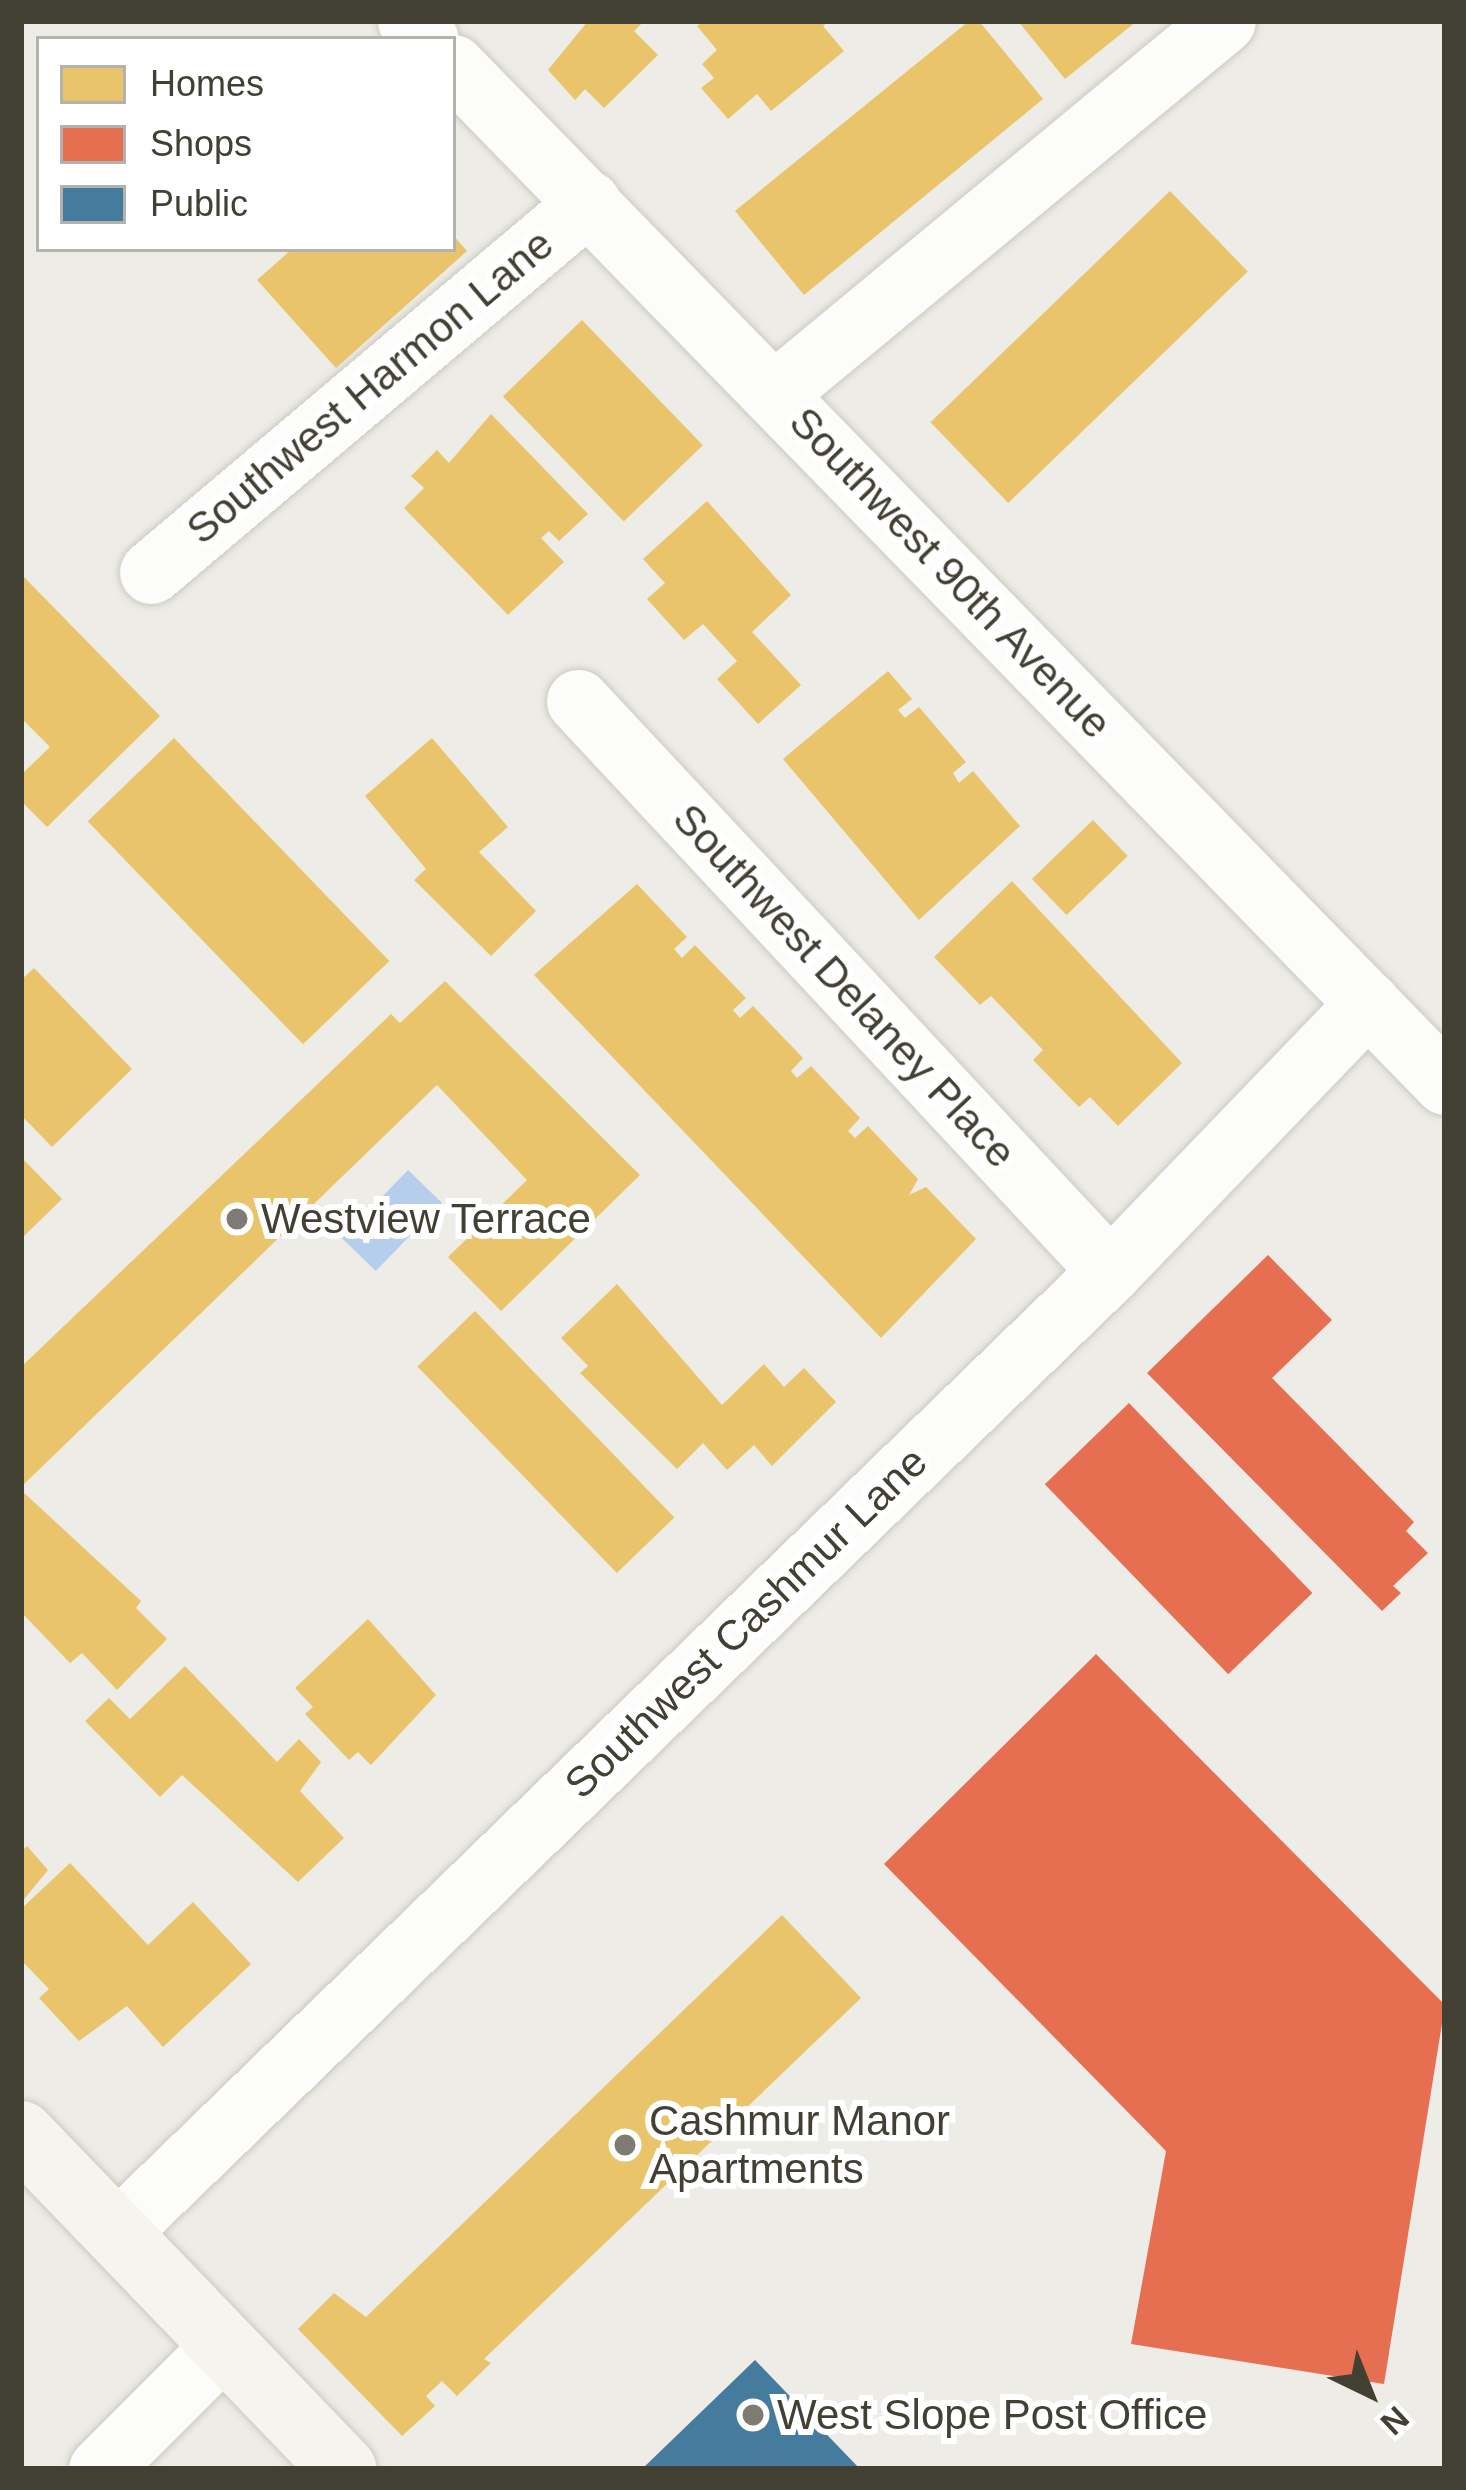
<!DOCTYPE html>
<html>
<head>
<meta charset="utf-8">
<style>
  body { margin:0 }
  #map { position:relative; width:1466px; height:2490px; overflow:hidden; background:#eeece6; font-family:Helvetica,sans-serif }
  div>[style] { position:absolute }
  .water>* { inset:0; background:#b6cdec; transform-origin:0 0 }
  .homes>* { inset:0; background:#e9c46a; transform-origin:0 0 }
  .shops>* { inset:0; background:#e76f51; transform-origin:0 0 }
  .public>* { inset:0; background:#457b9d }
  .roads { filter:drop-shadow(0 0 3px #cccac3) drop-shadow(0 0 3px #cccac3) }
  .street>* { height:63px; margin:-31.5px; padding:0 31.5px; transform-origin:31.5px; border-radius:31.5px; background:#fcfcfb }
  .secondary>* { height:66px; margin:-33px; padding:0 33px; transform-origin:33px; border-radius:33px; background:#f5f4ed }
  .dots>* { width:33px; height:33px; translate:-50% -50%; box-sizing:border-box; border:6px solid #fff; border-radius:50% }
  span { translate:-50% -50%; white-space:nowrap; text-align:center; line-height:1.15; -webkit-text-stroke:12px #fff; paint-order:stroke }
  .street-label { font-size:42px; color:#423f33 }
  .poi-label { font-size:42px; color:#423f33 }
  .left { translate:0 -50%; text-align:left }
  .frame { position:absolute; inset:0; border:24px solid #423f33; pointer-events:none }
  .legend { position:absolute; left:36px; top:36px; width:420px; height:216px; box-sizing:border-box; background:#fff; border:3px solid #b3b2ad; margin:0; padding:15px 21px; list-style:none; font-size:36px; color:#423f33 }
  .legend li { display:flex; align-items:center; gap:24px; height:60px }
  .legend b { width:60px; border:3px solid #b3b2ad }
  .north { position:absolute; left:1310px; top:2334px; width:120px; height:120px; -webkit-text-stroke:9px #fff; paint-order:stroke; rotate:137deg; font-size:33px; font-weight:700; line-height:48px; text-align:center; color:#423f33 }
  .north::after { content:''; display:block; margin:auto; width:42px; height:54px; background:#423f33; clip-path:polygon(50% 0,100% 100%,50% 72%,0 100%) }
</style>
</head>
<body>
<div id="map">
  <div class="water">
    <i style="left:408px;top:1170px;width:47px;height:95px;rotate:44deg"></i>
  </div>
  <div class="homes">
    <i style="clip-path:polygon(588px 21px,644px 21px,634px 31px,658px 55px,604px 108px,585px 89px,575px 100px,548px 70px)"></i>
    <i style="clip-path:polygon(703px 21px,829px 21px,823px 26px,844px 51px,771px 111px,757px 94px,728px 119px,701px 88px,714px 78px,702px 64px,717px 50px,697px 26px)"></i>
    <i style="clip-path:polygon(969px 21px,979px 21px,1043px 99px,804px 295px,735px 211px)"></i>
    <i style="clip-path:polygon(1018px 21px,1137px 21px,1065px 79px)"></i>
    <i style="left:1170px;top:191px;width:112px;height:333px;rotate:46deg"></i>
    <i style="clip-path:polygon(453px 235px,467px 251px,336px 368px,257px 280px,292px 249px,453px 249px)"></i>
    <i style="left:582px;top:320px;width:174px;height:110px;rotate:46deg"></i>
    <i style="clip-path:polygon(491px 414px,588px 514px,559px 541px,549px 531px,541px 538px,564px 562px,508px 615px,404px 508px,424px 488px,411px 476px,437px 450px,449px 463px)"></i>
    <i style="clip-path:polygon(707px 501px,791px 595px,752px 632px,801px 685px,758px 724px,717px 679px,737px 661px,703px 624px,684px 640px,647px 599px,665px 583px,643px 559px)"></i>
    <i style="clip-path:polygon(21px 574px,160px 716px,47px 827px,21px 801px,21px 775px,50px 747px,21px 718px)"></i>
    <i style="clip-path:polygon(888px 671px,912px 699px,898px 710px,905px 718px,919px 707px,966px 762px,953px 773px,959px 783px,973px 771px,1020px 826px,919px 920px,783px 759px)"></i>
    <i style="left:174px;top:738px;width:310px;height:120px;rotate:46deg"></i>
    <i style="clip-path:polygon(432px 738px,508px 827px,479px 852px,536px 911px,491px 956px,414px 880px,426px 869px,365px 796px)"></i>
    <i style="left:1093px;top:820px;width:50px;height:85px;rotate:46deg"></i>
    <i style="clip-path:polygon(1012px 881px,1182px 1063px,1118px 1126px,1090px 1097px,1079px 1107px,1033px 1060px,1043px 1050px,991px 996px,980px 1005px,934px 957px)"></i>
    <i style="clip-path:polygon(637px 884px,687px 937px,674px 949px,682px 958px,695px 945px,746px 998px,733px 1010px,740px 1018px,753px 1006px,803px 1058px,791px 1071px,797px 1078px,811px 1066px,860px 1118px,848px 1131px,855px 1138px,868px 1126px,918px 1179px,909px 1195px,926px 1187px,976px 1239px,881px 1338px,534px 975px)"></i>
    <i style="clip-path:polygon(34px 968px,132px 1069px,52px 1147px,21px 1115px,21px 980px)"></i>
    <i style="clip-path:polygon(445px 981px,640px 1175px,501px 1311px,448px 1257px,527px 1180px,437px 1085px,21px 1487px,21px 1367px,391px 1014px,400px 1023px)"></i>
    <i style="clip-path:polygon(21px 1157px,62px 1199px,21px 1239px)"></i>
    <i style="clip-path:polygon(617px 1284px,722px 1405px,764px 1364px,784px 1387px,804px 1368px,836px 1402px,772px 1466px,754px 1445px,727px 1470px,703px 1443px,677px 1469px,580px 1373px,588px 1366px,561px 1338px)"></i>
    <i style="left:475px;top:1311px;width:287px;height:80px;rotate:46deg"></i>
    <i style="clip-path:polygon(21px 1490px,141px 1601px,136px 1608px,167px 1639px,117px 1690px,82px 1653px,70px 1663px,21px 1612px)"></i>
    <i style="clip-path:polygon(368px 1619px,436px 1695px,371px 1765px,358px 1752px,349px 1760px,305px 1714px,313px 1707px,295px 1688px)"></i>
    <i style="clip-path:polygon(185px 1666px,277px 1762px,299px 1739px,321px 1762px,300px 1791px,344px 1838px,298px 1882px,182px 1775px,160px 1797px,85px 1721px,109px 1698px,130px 1719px)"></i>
    <i style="clip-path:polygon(27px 1846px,48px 1870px,21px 1903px,21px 1852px)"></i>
    <i style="clip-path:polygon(70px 1863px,148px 1945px,193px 1902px,251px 1964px,163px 2047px,127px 2006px,79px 2041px,39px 1998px,49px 1989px,21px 1960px,21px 1909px)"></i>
    <i style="clip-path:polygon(782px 1915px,861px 1998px,484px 2359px,491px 2363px,457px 2396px,442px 2381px,426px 2396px,435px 2406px,402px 2436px,298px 2329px,334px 2293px,366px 2317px)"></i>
  </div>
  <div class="shops">
    <i style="clip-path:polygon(1268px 1255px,1332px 1320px,1272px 1378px,1414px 1522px,1406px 1531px,1428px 1553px,1393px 1586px,1401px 1593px,1382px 1611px,1147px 1373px)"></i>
    <i style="left:1129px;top:1403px;width:264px;height:117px;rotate:46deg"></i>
    <i style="clip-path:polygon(1096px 1654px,1445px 2005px,1384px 2384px,1131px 2344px,1166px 2151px,884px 1864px)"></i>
  </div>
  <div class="public">
    <i style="clip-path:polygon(755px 2360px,860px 2469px,642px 2469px)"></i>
  </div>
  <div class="roads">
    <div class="street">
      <i style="left:409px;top:21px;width:25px;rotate:45deg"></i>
      <i style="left:453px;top:66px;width:1421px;rotate:45.71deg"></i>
      <i style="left:777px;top:391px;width:580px;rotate:-39.62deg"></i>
      <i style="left:151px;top:572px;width:573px;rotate:-40.19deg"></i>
      <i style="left:578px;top:701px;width:780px;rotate:46.97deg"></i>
      <i style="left:116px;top:2233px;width:1383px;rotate:-44.06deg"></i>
      <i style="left:1110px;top:1271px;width:372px;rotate:-46.1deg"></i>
      <i style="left:100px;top:2469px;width:175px;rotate:-45deg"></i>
    </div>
    <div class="secondary">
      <i style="left:21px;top:2134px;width:465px;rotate:46.1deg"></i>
    </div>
  </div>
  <div class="dots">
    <i style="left:237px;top:1219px;background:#7e7c72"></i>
    <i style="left:625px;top:2145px;background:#7e7c72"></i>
    <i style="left:753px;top:2415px;background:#7e7c72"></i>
  </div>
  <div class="street-label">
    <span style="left:370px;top:387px;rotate:-40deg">Southwest Harmon Lane</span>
    <span style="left:950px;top:573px;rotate:46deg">Southwest 90th Avenue</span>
    <span style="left:844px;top:986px;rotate:47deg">Southwest Delaney Place</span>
    <span style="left:746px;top:1623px;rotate:-44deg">Southwest Cashmur Lane</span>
  </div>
  <div class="poi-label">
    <span class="left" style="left:261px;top:1219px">Westview Terrace</span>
    <span class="left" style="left:649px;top:2145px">Cashmur Manor<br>Apartments</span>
    <span class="left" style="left:777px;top:2415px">West Slope Post Office</span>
  </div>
  <div class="frame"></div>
  <ul class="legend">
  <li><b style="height:33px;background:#e9c46a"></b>Homes</li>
  <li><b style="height:33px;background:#e76f51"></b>Shops</li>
  <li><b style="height:33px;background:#457b9d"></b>Public</li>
  </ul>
  <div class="north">N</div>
</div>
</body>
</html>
